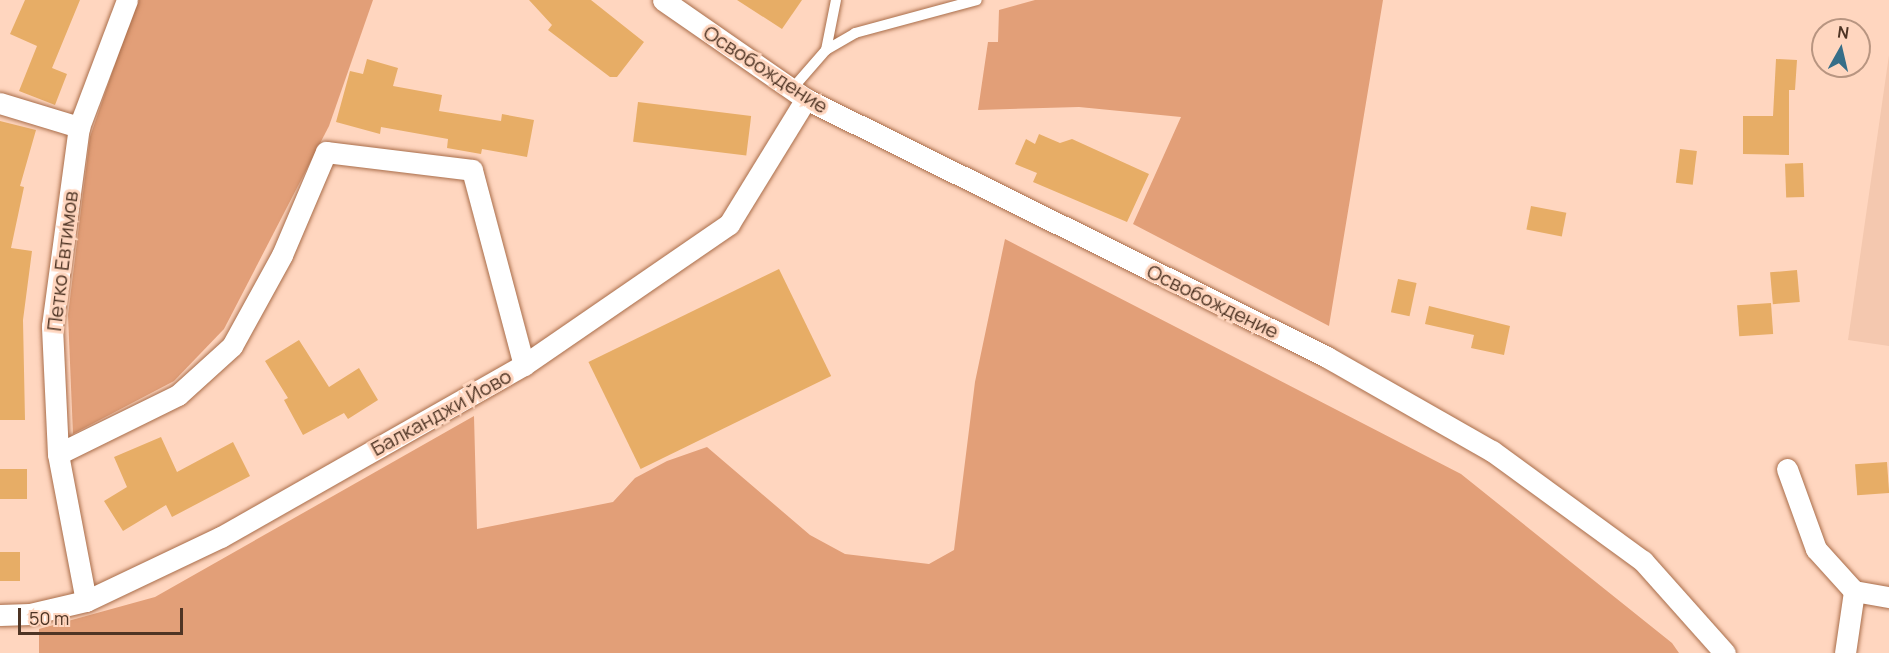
<!DOCTYPE html>
<html>
<head>
<meta charset="utf-8">
<style>
  body { margin:0 }
  #map { position:relative; width:1889px; height:653px; overflow:hidden; background:#ffd6bf; font-family:Manrope,sans-serif }
  div>[style] { position:absolute }
  .built>* { inset:0; background:#f4c8af }
  .green>* { inset:0; background:#e29f78 }
  .building>* { inset:0; background:#e7ad66; transform-origin:0 0 }
  .roads { filter:drop-shadow(0 0 2px #a96d4a) drop-shadow(0 0 2px #a96d4a) }
  .lane>* { height:10px; margin:-5px; padding:0 5px; transform-origin:5px; border-radius:5px; background:#fff }
  .street>* { height:21px; margin:-10.5px; padding:0 10.5px; transform-origin:10.5px; border-radius:10.5px; background:#fff }
  span { translate:-50% -50%; white-space:nowrap; text-align:center; line-height:1.15; -webkit-text-stroke:6px #ffd6bf; paint-order:stroke }
  .street-label { font-size:20px; color:#4e3424 }
  .north { position:absolute; left:1811px; top:18px; width:60px; height:60px; box-sizing:border-box; background:#ffd6bf; border:2px solid #b89581; border-radius:50%; rotate:8deg; font-size:16px; font-weight:700; line-height:24px; text-align:center; color:#4e3424 }
  .north::after { content:''; display:block; margin:auto; width:21px; height:27px; background:#366e88; clip-path:polygon(50% 0,100% 100%,50% 72%,0 100%) }
  .scale { position:absolute; left:18px; top:608px; width:165px; height:27px; box-sizing:border-box; border:3px solid #4e3424; border-top:0; padding-left:8px; font-size:18px; line-height:21px; white-space:nowrap; color:#4e3424; -webkit-text-stroke:4px #ffd6bf; paint-order:stroke }
</style>
</head>
<body>
<div id="map">
  <div class="built">
    <i style="clip-path:polygon(1889px 55px,1889px 346px,1848px 340px)"></i>
  </div>
  <div class="green">
    <i style="clip-path:polygon(137px 0,373px 0,329px 126px,224px 329px,174px 381px,73px 434px,68px 315px,90px 137px)"></i>
    <i style="clip-path:polygon(1035px 0,1383px 0,1329px 326px,1133px 224px,1181px 117px,1079px 107px,978px 110px,988px 42px,998px 42px,999px 10px)"></i>
    <i style="clip-path:polygon(1005px 239px,1461px 474px,1672px 643px,1679px 653px,39px 653px,39px 629px,155px 597px,474px 416px,477px 529px,613px 502px,635px 478px,667px 461px,707px 447px,810px 535px,845px 554px,929px 564px,954px 550px,975px 382px)"></i>
  </div>
  <div class="building">
    <i style="clip-path:polygon(25px 0,80px 0,52px 68px,67px 74px,55px 105px,19px 91px,37px 46px,10px 34px)"></i>
    <i style="clip-path:polygon(529px 0,591px 0,644px 42px,617px 77px,610px 77px,548px 30px,552px 25px)"></i>
    <i style="clip-path:polygon(737px 0,802px 0,782px 29px)"></i>
    <i style="clip-path:polygon(367px 59px,398px 68px,393px 86px,442px 95px,439px 111px,501px 121px,502px 114px,534px 120px,527px 157px,482px 149px,481px 154px,447px 148px,448px 139px,381px 127px,380px 134px,336px 122px,350px 71px,363px 74px)"></i>
    <i style="clip-path:polygon(1776px 59px,1797px 60px,1795px 90px,1789px 90px,1789px 155px,1743px 154px,1743px 116px,1773px 116px)"></i>
    <i style="left:638px;top:102px;width:114px;height:40px;rotate:7deg"></i>
    <i style="clip-path:polygon(0 121px,36px 130px,20px 186px,24px 187px,11px 248px,32px 251px,23px 320px,25px 420px,0 420px)"></i>
    <i style="clip-path:polygon(1039px 134px,1060px 143px,1072px 139px,1149px 174px,1127px 222px,1033px 182px,1037px 173px,1015px 164px,1026px 139px,1035px 144px)"></i>
    <i style="left:1680px;top:149px;width:17px;height:34px;rotate:7deg"></i>
    <i style="left:1803px;top:163px;width:34px;height:18px;rotate:88deg"></i>
    <i style="left:1531px;top:206px;width:36px;height:24px;rotate:11deg"></i>
    <i style="left:779px;top:269px;width:119px;height:212px;rotate:64deg"></i>
    <i style="left:1797px;top:270px;width:32px;height:27px;rotate:85deg"></i>
    <i style="left:1398px;top:279px;width:19px;height:34px;rotate:12deg"></i>
    <i style="left:1771px;top:303px;width:31px;height:34px;rotate:86deg"></i>
    <i style="clip-path:polygon(1429px 306px,1510px 326px,1504px 355px,1471px 348px,1474px 335px,1425px 324px)"></i>
    <i style="clip-path:polygon(299px 340px,329px 387px,359px 368px,378px 400px,348px 419px,344px 413px,303px 435px,284px 400px,288px 398px,265px 361px)"></i>
    <i style="clip-path:polygon(161px 437px,177px 472px,233px 442px,250px 476px,172px 517px,166px 505px,123px 531px,104px 501px,127px 487px,114px 457px)"></i>
    <i style="left:1887px;top:462px;width:31px;height:32px;rotate:86deg"></i>
    <i style="left:0;top:469px;width:27px;height:30px"></i>
    <i style="left:0;top:552px;width:20px;height:29px"></i>
  </div>
  <div class="roads">
    <div class="lane">
      <i style="left:826px;top:50px;width:51px;rotate:-78.7deg"></i>
      <i style="left:792px;top:89px;width:52px;rotate:-48.9deg"></i>
      <i style="left:826px;top:50px;width:34px;rotate:-30deg"></i>
      <i style="left:855px;top:33px;width:126px;rotate:-15.1deg"></i>
    </div>
    <div class="street">
      <i style="left:663px;top:0;width:174px;rotate:34.7deg"></i>
      <i style="left:806px;top:99px;width:581px;rotate:26.34deg"></i>
      <i style="left:1327px;top:357px;width:190px;rotate:29.7deg"></i>
      <i style="left:1492px;top:451px;width:187px;rotate:36.1deg"></i>
      <i style="left:1643px;top:561px;width:123px;rotate:48.3deg"></i>
      <i style="left:0;top:103px;width:83px;rotate:16.9deg"></i>
      <i style="left:58px;top:454px;width:134px;rotate:-26.2deg"></i>
      <i style="left:178px;top:395px;width:73px;rotate:-42.2deg"></i>
      <i style="left:232px;top:346px;width:104px;rotate:-61.2deg"></i>
      <i style="left:282px;top:255px;width:112px;rotate:-66.9deg"></i>
      <i style="left:326px;top:152px;width:147px;rotate:7deg"></i>
      <i style="left:472px;top:170px;width:202px;rotate:75.1deg"></i>
      <i style="left:1787px;top:469px;width:85px;rotate:70.1deg"></i>
      <i style="left:1816px;top:549px;width:57px;rotate:47.9deg"></i>
      <i style="left:86px;top:601px;width:150px;rotate:-100.8deg"></i>
      <i style="left:58px;top:454px;width:128px;rotate:-92.7deg"></i>
      <i style="left:52px;top:326px;width:201px;rotate:-82.3deg"></i>
      <i style="left:79px;top:127px;width:136px;rotate:-69.3deg"></i>
      <i style="left:0;top:615px;width:30px;rotate:-2deg"></i>
      <i style="left:30px;top:614px;width:57px;rotate:-13.1deg"></i>
      <i style="left:86px;top:601px;width:149px;rotate:-25.4deg"></i>
      <i style="left:221px;top:537px;width:348px;rotate:-29.6deg"></i>
      <i style="left:524px;top:365px;width:249px;rotate:-34.5deg"></i>
      <i style="left:729px;top:224px;width:147px;rotate:-58.4deg"></i>
      <i style="left:1845px;top:653px;width:63px;rotate:-81.7deg"></i>
      <i style="left:1854px;top:591px;width:36px;rotate:10deg"></i>
    </div>
  </div>
  <div class="street-label">
    <span style="left:766px;top:69px;rotate:33deg">Освобождение</span>
    <span style="left:62px;top:261px;rotate:-83deg">Петко Евтимов</span>
    <span style="left:1213px;top:301px;rotate:26deg">Освобождение</span>
    <span style="left:441px;top:412px;rotate:-29deg">Балканджи Йово</span>
  </div>
  <div class="north">N</div>
  <div class="scale">50 m</div>
</div>
</body>
</html>
